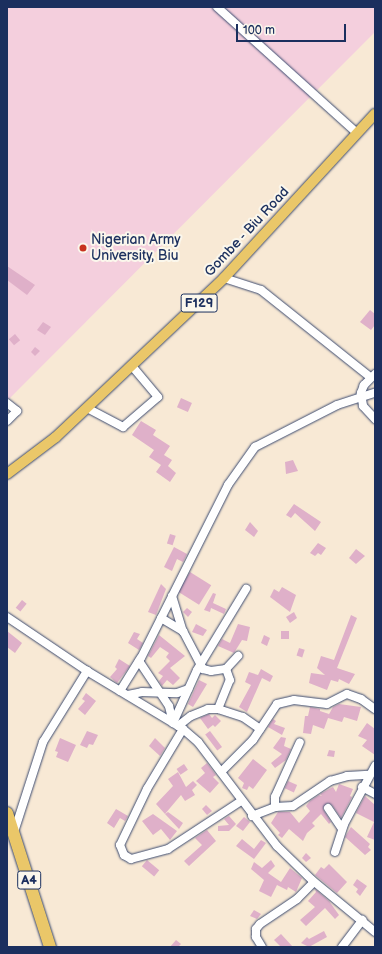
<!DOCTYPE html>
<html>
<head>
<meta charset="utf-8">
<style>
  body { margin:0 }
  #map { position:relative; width:382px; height:954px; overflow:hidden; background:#f8e9d5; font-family:"Balsamiq Sans",sans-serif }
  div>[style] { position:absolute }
  .built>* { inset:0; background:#f4cfdd }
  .building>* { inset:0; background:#dfb0c9; transform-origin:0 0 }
  .roads { filter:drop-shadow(0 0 1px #3c4b70) drop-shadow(0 0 1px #3c4b70) }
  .minor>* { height:8px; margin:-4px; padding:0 4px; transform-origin:4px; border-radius:4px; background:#fff }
  .major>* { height:10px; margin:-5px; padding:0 5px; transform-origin:5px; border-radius:5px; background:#eac769 }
  .highway>* { height:12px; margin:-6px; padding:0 6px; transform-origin:6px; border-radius:6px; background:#eac769 }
  .dots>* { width:11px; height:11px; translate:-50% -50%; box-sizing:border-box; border:2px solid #fbf7ec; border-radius:50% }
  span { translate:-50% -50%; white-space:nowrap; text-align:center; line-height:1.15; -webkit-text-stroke:4px #fbf7ec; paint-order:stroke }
  .shield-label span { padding:1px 3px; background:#fbf7ec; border:1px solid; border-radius:3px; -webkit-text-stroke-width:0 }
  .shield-label { font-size:13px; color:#1b2f5e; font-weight:700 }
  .street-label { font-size:14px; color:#1b2f5e }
  .poi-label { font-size:14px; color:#1b2f5e }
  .left { translate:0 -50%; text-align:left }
  .frame { position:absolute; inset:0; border:8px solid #1b2f5e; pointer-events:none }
  .scale { position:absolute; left:236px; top:24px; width:110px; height:18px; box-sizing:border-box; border:2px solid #1b2f5e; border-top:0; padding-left:5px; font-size:12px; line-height:14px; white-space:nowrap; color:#1b2f5e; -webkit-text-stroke:3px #fbf7ec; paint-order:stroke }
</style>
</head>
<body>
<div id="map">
  <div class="built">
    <i style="clip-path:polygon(7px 7px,375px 7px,375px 32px,7px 401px)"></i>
  </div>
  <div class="building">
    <i style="clip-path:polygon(7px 266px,35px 285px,27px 295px,7px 280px)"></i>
    <i style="clip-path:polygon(370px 310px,375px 314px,375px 325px,371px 330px,360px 322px)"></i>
    <i style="clip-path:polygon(43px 322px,51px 327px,45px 335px,37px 330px)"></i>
    <i style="left:15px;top:334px;width:8px;height:8px;rotate:50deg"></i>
    <i style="clip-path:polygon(35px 347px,40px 351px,35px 356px,31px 352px)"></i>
    <i style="left:181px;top:398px;width:12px;height:10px;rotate:24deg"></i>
    <i style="clip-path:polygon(141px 421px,156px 430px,153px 435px,170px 446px,164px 455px,172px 460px,168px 466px,176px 473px,170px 482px,156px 472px,161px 465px,149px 457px,154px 450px,132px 435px)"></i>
    <i style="clip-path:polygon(293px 460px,298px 471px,286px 474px,285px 462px)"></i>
    <i style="clip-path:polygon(294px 504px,321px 522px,315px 531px,295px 513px,291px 518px,286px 515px)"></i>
    <i style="clip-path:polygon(250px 522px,258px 531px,254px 537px,245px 530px)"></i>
    <i style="left:170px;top:534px;width:6px;height:10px;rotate:18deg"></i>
    <i style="clip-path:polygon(318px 543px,326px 548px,321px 555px,318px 553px,315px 556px,310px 553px)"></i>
    <i style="clip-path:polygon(174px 547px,187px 554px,183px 562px,177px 559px,172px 571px,164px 567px)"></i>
    <i style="clip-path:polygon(356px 549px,365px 556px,356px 564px,349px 558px)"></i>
    <i style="left:190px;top:572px;width:25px;height:23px;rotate:32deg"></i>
    <i style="clip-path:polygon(161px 584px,166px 589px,156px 615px,148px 612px)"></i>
    <i style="clip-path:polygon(282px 587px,296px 595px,290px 612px,270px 597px,274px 589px,279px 592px)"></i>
    <i style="clip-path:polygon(213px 593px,216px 594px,213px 603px,226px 609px,224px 614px,211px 608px,210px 612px,204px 610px)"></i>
    <i style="left:22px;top:600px;width:6px;height:10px;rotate:39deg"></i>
    <i style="clip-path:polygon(187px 608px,192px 612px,188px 617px,183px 612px)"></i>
    <i style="clip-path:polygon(294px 612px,297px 618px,290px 623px,286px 617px)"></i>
    <i style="clip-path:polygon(351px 615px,357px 618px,337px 668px,355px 674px,349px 684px,339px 679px,338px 682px,331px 680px,327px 690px,309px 683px,311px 673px,325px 675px,317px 668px,321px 656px,334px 660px)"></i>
    <i style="clip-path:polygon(196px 624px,207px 630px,203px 636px,192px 632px)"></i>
    <i style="clip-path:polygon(238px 624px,250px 627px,247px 641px,242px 640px,234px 653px,218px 646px,222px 639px,230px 643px)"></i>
    <i style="clip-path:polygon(7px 631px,22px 643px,15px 653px,7px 647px)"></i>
    <i style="left:281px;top:631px;width:8px;height:8px"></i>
    <i style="clip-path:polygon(134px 632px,140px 634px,137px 639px,143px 643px,139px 650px,128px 643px)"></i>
    <i style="clip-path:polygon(159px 635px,185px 656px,170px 668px,180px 678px,173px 685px,167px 680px,162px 686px,159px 681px,163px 676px,158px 673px,170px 661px,166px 657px,169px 653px,160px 647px,151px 658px,148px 656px)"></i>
    <i style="clip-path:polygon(264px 635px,270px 638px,267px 646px,261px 643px)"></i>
    <i style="left:299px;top:648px;width:6px;height:8px;rotate:18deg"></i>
    <i style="clip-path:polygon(119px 659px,130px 666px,117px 683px,110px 677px,117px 669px,115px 667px)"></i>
    <i style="clip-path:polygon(261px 669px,273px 676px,270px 682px,262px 678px,247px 712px,239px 707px,251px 685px,245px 682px,249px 672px,258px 675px)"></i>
    <i style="clip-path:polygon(199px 680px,207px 684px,193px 707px,188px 704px)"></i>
    <i style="clip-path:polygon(86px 693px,96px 701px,85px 715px,78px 709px,85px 701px,82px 699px)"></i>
    <i style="clip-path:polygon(339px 704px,361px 707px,357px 721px,344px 717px,342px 722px,328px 718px,324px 729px,313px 725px,311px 734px,303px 733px,305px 716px,308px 716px,310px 707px,320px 709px,320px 711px,329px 714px,328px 716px,333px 707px)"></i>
    <i style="clip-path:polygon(209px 714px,212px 718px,215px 715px,221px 721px,215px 727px,213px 725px,208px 729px,200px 718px)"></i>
    <i style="clip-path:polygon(273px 719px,276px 721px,274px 724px,285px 728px,282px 735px,268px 727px)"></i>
    <i style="clip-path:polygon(367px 723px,375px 729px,375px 755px,362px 746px,367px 740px,358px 736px)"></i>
    <i style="clip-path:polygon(87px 731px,98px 735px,93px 745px,89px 744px,87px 748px,80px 745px)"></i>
    <i style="left:210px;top:731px;width:20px;height:6px;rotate:53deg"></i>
    <i style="clip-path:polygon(281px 737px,286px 738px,284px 746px,291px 749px,286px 760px,275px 768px,271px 763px,282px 754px,273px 748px)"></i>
    <i style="clip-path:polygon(60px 738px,76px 745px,68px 762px,56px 757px,58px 752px,55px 751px)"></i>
    <i style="clip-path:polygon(155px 738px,165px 748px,160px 756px,149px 746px)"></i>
    <i style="clip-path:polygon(329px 750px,335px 751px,334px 757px,327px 756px)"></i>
    <i style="clip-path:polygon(253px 759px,267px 770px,253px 789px,249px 786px,247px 790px,242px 788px,244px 783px,238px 778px)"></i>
    <i style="clip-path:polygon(207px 763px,216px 775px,213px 777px,219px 783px,210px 793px,196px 781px,205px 773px,201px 768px)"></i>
    <i style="left:184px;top:764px;width:7px;height:9px;rotate:56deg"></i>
    <i style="clip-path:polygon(178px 772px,186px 787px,193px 781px,197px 785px,192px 790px,195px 795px,185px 801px,181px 795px,165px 814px,156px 804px,173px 786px,168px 779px)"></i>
    <i style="left:288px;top:781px;width:10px;height:8px;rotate:24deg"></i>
    <i style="clip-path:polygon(339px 784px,353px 789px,350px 796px,352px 797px,341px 818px,332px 805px,327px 803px,323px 809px,331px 822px,329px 824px,321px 814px,312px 823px,315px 826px,307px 833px,303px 841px,289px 829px,282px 838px,278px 835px,280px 833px,271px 823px,278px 812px,290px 812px,299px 823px,310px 811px,306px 806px,310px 801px,319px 795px,322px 796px,320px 794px,333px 787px,336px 792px)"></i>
    <i style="clip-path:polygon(365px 796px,375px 805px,375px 840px,367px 837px,374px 822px,356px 813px)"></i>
    <i style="clip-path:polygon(206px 805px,212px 811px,207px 815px,202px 809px)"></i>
    <i style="clip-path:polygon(116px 809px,128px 816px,125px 821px,120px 818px,114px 828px,107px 823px)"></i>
    <i style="clip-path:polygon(168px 812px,183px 823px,179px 829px,165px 814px)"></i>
    <i style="clip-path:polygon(153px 814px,177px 831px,170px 840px,161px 829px,153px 835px,142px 821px)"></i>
    <i style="clip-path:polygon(229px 816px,236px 824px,229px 831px,218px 831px,218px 826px,229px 825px,224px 819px)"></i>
    <i style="clip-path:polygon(244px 817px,250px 822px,243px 831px,236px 826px)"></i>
    <i style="clip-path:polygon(351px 827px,370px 844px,368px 847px,371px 850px,365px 855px,345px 837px)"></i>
    <i style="clip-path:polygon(207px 830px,216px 841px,189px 866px,184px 861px,202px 845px,195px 838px)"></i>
    <i style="clip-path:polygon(242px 839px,254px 849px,261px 840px,266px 843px,254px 859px,236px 846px)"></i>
    <i style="clip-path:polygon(306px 853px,311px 858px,306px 862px,302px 858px)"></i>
    <i style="left:147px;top:860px;width:16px;height:8px;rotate:40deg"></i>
    <i style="clip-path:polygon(271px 860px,275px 866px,268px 873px,281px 882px,290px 868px,302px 878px,296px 892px,288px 887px,287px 890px,277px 885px,271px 897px,259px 891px,264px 880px,251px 869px,254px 862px,262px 868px)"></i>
    <i style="clip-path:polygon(329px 864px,347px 882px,337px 893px,315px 875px,321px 867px,324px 869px)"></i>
    <i style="clip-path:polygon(357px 879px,367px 886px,360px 896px,356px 892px,358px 889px,353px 885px)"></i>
    <i style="clip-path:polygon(315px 889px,329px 901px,339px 915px,335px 919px,325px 908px,306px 926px,300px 920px,315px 907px,308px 901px,316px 892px)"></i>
    <i style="clip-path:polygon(254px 910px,261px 914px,257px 919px,250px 916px)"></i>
    <i style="clip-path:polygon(324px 931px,327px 937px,309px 947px,301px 943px,307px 937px,309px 939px)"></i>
    <i style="clip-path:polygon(281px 934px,293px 947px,281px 947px,274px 940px)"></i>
    <i style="clip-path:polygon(176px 940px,181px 944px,178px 947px,170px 947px)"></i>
  </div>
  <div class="roads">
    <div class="minor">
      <i style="left:217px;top:7px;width:188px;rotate:42deg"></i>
      <i style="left:224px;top:278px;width:39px;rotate:18deg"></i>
      <i style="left:261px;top:290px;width:139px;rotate:38.6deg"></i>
      <i style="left:375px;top:374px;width:16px;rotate:135deg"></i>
      <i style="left:364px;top:385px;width:9px;rotate:111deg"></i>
      <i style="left:361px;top:393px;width:13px;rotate:81deg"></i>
      <i style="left:363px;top:406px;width:18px;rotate:47deg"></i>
      <i style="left:7px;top:403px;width:13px;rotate:39deg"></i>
      <i style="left:17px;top:411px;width:14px;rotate:135deg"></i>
      <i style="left:87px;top:408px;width:41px;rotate:27.8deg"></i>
      <i style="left:123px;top:427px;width:46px;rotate:-40.6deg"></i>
      <i style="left:158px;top:397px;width:40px;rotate:-130deg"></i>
      <i style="left:172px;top:596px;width:37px;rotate:73deg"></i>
      <i style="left:7px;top:617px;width:97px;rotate:34deg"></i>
      <i style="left:87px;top:671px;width:112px;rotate:31.1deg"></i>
      <i style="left:183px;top:729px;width:20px;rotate:41deg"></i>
      <i style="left:198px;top:742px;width:131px;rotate:52.8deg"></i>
      <i style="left:277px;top:846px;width:49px;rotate:44.2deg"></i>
      <i style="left:312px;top:880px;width:82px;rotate:39.5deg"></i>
      <i style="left:161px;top:618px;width:26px;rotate:31deg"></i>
      <i style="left:183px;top:631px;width:43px;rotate:62.2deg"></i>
      <i style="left:203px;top:669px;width:8px;rotate:14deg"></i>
      <i style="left:211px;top:671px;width:15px;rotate:-8deg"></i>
      <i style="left:139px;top:661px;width:54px;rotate:56.3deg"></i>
      <i style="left:169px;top:706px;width:17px;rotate:77deg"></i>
      <i style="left:120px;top:691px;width:39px;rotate:-58deg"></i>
      <i style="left:141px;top:658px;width:194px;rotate:-63.3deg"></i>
      <i style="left:228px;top:485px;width:47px;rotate:-54.6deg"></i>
      <i style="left:255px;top:447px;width:92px;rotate:-27.1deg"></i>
      <i style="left:337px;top:405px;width:40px;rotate:-18deg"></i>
      <i style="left:128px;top:695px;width:14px;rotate:-12deg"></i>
      <i style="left:142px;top:692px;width:35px;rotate:2deg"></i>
      <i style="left:177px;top:693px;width:12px;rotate:-20deg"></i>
      <i style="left:218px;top:709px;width:31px;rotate:-68deg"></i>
      <i style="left:230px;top:680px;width:12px;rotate:-110deg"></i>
      <i style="left:226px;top:669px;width:18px;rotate:-47deg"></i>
      <i style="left:173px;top:723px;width:58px;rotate:-65.6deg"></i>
      <i style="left:197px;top:670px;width:95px;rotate:-58.8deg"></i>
      <i style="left:178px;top:726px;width:16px;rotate:-38deg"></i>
      <i style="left:191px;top:716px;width:18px;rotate:-22deg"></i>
      <i style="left:208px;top:709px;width:10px"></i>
      <i style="left:218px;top:709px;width:26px;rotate:18deg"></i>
      <i style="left:243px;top:717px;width:21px;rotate:35deg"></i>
      <i style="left:183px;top:729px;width:70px;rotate:121deg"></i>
      <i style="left:147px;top:789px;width:62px;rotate:115.7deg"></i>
      <i style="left:120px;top:845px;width:11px;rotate:68deg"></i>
      <i style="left:124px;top:855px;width:8px;rotate:30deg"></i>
      <i style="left:131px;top:859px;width:38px;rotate:-15deg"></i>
      <i style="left:168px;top:849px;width:87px;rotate:-33.3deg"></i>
      <i style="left:221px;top:772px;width:45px;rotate:-45deg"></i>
      <i style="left:253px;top:740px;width:43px;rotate:-56.3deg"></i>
      <i style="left:277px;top:704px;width:17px;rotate:-13deg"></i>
      <i style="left:294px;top:700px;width:33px;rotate:7deg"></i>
      <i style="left:327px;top:704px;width:22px;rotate:-27deg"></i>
      <i style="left:347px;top:694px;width:15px;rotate:20deg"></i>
      <i style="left:361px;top:699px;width:17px;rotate:36deg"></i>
      <i style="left:362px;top:787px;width:15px;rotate:28deg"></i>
      <i style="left:275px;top:807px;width:10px;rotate:-90deg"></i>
      <i style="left:275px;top:797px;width:60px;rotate:-65.6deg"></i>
      <i style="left:328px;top:808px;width:25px;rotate:56deg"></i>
      <i style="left:252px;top:816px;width:25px;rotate:-21deg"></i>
      <i style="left:275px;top:807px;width:18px;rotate:-3deg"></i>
      <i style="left:293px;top:806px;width:45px;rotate:-34deg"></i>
      <i style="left:330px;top:781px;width:18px;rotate:-16deg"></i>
      <i style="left:347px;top:776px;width:22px;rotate:-3deg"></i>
      <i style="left:14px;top:832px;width:95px;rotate:-72.1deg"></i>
      <i style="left:43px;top:742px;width:84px;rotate:-58.2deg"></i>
      <i style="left:335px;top:852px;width:29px;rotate:-72deg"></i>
      <i style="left:344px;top:824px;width:66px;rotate:-61.9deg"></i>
      <i style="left:262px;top:947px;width:12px;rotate:-121deg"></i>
      <i style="left:256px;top:937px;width:8px;rotate:-90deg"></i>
      <i style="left:256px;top:929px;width:6px;rotate:-51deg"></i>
      <i style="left:260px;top:924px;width:45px;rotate:-34deg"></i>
      <i style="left:297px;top:899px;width:24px;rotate:-45deg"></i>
      <i style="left:342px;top:947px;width:34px;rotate:-53deg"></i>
    </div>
    <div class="major">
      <i style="left:7px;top:474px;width:61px;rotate:-37.1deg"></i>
      <i style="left:56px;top:437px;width:231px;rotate:-43.4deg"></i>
      <i style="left:224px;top:278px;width:223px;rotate:-47.4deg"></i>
    </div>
    <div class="highway">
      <i style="left:7px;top:813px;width:141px;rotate:72.2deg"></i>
    </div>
  </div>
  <div class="dots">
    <i style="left:83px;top:248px;background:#c8321e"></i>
  </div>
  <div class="shield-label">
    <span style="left:199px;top:303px">F129</span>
    <span style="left:29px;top:880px">A4</span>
  </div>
  <div class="street-label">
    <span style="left:247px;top:232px;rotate:-47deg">Gombe - Biu Road</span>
  </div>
  <div class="poi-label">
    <span class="left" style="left:91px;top:248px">Nigerian Army<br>University, Biu</span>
  </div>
  <div class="frame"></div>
  <div class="scale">100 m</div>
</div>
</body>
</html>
